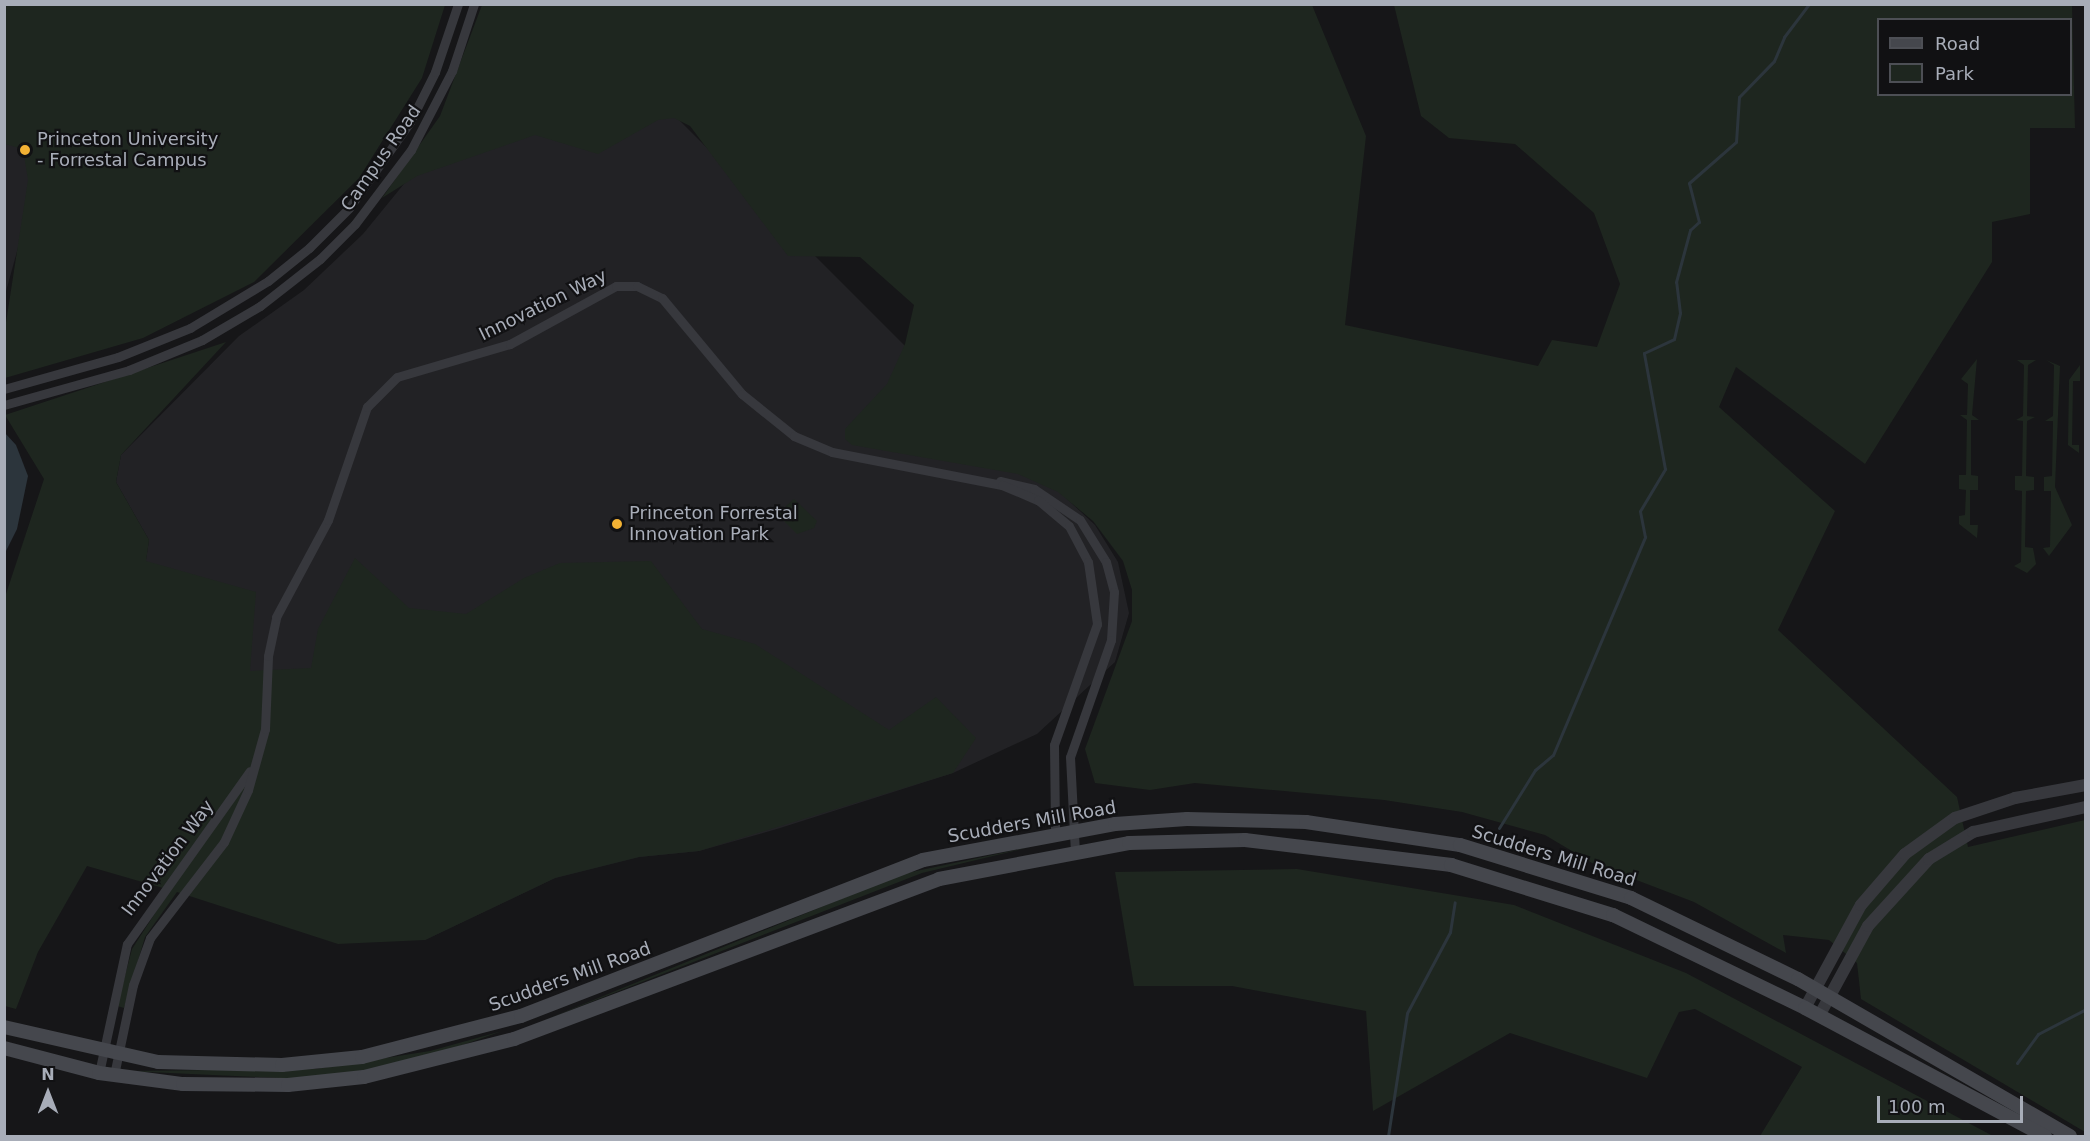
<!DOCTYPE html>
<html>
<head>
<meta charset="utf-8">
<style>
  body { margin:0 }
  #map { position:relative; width:2090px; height:1141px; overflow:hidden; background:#161618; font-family:"DejaVu Sans",sans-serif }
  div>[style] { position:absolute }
  .built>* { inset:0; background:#222225 }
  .green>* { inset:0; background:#1e261f }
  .water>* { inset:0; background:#2c353c }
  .stream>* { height:3px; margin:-1.5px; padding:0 1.5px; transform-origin:1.5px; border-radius:1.5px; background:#2c353c }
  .minor>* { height:9px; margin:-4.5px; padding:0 4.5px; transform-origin:4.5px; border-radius:4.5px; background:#37383d }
  .tertiary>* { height:12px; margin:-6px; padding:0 6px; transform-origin:6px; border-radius:6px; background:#37383d }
  .secondary>* { height:14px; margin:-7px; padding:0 7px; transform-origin:7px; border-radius:7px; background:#45474d }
  .dots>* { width:16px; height:16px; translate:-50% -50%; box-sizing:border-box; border:3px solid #111113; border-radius:50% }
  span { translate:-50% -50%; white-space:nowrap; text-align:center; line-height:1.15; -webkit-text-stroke:4.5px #111113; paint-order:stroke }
  .poi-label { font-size:18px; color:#a8adb8 }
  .left { translate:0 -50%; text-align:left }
  .street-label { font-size:18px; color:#a8adb8 }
  .frame { position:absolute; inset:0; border:6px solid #a8adb8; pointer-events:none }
  .legend { position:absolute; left:1877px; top:18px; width:195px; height:78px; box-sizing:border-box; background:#111113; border:2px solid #4d4f55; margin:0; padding:8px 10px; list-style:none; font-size:18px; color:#a8adb8 }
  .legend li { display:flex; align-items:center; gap:12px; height:30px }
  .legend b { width:30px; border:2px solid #4d4f55 }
  .north { position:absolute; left:18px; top:1063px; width:60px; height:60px; -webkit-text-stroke:4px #111113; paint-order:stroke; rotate:0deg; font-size:16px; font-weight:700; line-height:24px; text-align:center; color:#a8adb8 }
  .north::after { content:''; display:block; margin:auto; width:21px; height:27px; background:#a8adb8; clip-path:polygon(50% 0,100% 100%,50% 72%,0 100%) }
  .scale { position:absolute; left:1877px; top:1096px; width:146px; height:27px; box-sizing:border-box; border:3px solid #a8adb8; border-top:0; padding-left:8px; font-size:18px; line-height:21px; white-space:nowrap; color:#a8adb8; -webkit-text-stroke:4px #111113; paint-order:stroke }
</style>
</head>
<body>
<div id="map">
  <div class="built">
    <i style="clip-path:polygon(5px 5px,85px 5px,5px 295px)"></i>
    <i style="clip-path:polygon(662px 103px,937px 378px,1095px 525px,1118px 562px,1129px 613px,1115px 662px,1037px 734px,953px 773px,777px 829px,699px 851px,639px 857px,555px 878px,425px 940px,122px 719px,149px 540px,116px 482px,121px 455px,239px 336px,304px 290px,363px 234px,439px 141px)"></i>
  </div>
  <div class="green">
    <i style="clip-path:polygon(5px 4px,445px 4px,445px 5px,422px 78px,359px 178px,254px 282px,143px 338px,5px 378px,5px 329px,28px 180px,23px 149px,5px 144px)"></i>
    <i style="clip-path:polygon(evenodd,482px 5px,1312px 5px,1366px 136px,1345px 325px,1538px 366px,1552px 340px,1597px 347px,1620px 284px,1594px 213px,1515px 144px,1449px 138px,1421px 116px,1394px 5px,2072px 5px,2075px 128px,2030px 128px,2030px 214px,1992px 222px,1992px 262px,1865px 464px,1736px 367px,1719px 407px,1835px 511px,1778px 630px,1957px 797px,1968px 847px,2085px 820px,2085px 1132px,1861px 999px,1857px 963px,1829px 940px,1783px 935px,1786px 953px,1694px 902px,1592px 863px,1545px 835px,1462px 812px,1384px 800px,1195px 783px,1150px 790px,1095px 783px,1085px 749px,1132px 621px,1132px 590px,1123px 561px,1093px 521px,1058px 492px,1018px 474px,852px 445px,845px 439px,845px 429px,887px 384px,905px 344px,914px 305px,860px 257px,788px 256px,690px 126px,674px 118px,658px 120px,598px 154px,535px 135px,417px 176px,382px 198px,440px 116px,482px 5px,1878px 20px,2070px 20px,2070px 94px,1878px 94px,1878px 20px)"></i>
    <i style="clip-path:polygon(226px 342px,121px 455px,116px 482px,149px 540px,146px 561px,256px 592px,250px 671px,311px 668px,318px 629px,355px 558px,409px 608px,466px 614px,524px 578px,560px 563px,651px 561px,702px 629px,755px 644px,889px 730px,936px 697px,976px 738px,953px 773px,699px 851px,639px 857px,555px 878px,425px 940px,338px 944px,177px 892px,145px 937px,124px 1008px,117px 1006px,132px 949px,170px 890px,87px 866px,38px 952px,16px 1009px,5px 1006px,5px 597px,44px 479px,5px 415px)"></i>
    <i style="clip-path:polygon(1977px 359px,1972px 415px,1979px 420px,1971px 420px,1971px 475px,1978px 476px,1978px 490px,1970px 490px,1970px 525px,1978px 525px,1977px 538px,1959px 524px,1959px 516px,1965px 515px,1966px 490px,1959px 489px,1959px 475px,1966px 475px,1967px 420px,1960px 415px,1967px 415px,1968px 384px,1961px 379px)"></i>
    <i style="clip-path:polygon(2017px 360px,2036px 360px,2028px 365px,2027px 416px,2035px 417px,2027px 421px,2026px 476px,2034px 477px,2034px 490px,2026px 491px,2025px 547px,2033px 548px,2036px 564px,2027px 573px,2014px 566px,2021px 562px,2022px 491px,2015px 490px,2015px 476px,2022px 476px,2023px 421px,2016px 420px,2023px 416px,2024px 365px)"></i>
    <i style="clip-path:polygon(2046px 360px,2060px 366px,2055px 487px,2072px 525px,2049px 556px,2043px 548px,2050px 547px,2051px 491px,2044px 491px,2044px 477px,2052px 476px,2053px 421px,2045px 421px,2053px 416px,2054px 365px)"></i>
    <i style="clip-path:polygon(2080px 365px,2080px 381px,2073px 381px,2072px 445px,2079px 445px,2079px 453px,2068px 445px,2069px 380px)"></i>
    <i style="clip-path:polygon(794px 499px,817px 521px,814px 528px,797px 534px,777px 514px)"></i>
    <i style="clip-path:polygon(1035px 846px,922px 873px,542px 1021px,902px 874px)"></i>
    <i style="clip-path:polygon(1297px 869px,1514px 905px,1686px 973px,1993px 1136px,1760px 1136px,1802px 1067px,1695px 1009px,1679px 1012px,1647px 1078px,1510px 1033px,1373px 1111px,1366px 1011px,1232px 986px,1134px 986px,1115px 872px)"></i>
    <i style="clip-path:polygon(502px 1031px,410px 1064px,302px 1079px,126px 1071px,315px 1069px,430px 1051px)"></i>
  </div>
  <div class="water">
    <i style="clip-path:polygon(5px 433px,16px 445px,28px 476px,17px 529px,5px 553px)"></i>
  </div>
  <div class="stream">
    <i style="left:1499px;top:828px;width:68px;rotate:-58.2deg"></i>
    <i style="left:1535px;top:770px;width:23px;rotate:-40deg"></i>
    <i style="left:1553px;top:755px;width:237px;rotate:-67.1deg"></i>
    <i style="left:1645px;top:537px;width:26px;rotate:-101deg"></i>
    <i style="left:1640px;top:511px;width:49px;rotate:-59.2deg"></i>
    <i style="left:1665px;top:469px;width:118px;rotate:-100.3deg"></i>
    <i style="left:1644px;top:353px;width:33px;rotate:-25deg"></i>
    <i style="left:1674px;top:339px;width:27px;rotate:-77deg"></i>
    <i style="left:1680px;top:313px;width:31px;rotate:-97deg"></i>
    <i style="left:1676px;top:282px;width:54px;rotate:-74.9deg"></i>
    <i style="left:1690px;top:230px;width:12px;rotate:-42deg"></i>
    <i style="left:1699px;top:222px;width:40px;rotate:-104.4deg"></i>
    <i style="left:1689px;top:183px;width:62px;rotate:-41.1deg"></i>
    <i style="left:1736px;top:142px;width:45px;rotate:-86.2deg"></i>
    <i style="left:1739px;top:97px;width:50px;rotate:-45.8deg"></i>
    <i style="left:1774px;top:61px;width:26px;rotate:-67deg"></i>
    <i style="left:1784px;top:37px;width:41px;rotate:-52.9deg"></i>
    <i style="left:2017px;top:1063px;width:36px;rotate:-54deg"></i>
    <i style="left:2038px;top:1034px;width:54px;rotate:-27.5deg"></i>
    <i style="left:1388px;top:1136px;width:124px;rotate:-81.2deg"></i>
    <i style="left:1407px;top:1013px;width:92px;rotate:-62deg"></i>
    <i style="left:1450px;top:932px;width:30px;rotate:-81deg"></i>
  </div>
  <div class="minor">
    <i style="left:4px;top:389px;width:118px;rotate:-15.7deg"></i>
    <i style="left:118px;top:357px;width:78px;rotate:-21.9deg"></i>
    <i style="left:190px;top:328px;width:91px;rotate:-31.1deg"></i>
    <i style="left:268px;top:281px;width:53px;rotate:-38.8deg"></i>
    <i style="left:309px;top:248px;width:57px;rotate:-45deg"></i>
    <i style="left:349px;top:208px;width:105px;rotate:-54.7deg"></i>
    <i style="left:410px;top:122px;width:56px;rotate:-63.4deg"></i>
    <i style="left:435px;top:72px;width:72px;rotate:-71.3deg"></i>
    <i style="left:4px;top:405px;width:130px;rotate:-15.6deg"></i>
    <i style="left:129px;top:370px;width:79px;rotate:-22.3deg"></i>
    <i style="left:202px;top:340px;width:67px;rotate:-30.4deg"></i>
    <i style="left:260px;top:306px;width:76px;rotate:-38.1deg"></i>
    <i style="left:320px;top:259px;width:49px;rotate:-45deg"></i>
    <i style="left:355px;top:224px;width:93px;rotate:-52.9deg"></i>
    <i style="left:411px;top:150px;width:89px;rotate:-62.6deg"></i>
    <i style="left:452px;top:71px;width:71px;rotate:-71.8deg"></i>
    <i style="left:1000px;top:481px;width:35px;rotate:13deg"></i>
    <i style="left:1034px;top:489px;width:55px;rotate:34deg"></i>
    <i style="left:1080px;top:520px;width:49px;rotate:58.2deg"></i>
    <i style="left:1106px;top:562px;width:31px;rotate:75deg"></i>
    <i style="left:1114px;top:592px;width:48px;rotate:93.6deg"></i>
    <i style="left:1111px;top:640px;width:124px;rotate:109.3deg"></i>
    <i style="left:1070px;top:757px;width:94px;rotate:87deg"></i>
    <i style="left:99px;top:1073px;width:132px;rotate:-77.8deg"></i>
    <i style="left:127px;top:944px;width:212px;rotate:-54.6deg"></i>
    <i style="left:114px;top:1075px;width:92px;rotate:-78.1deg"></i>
    <i style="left:133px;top:985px;width:50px;rotate:-70.1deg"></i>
    <i style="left:150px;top:938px;width:121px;rotate:-52.4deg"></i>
    <i style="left:224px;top:842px;width:57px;rotate:-65.2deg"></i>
    <i style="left:248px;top:790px;width:63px;rotate:-74.4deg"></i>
    <i style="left:265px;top:729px;width:73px;rotate:-87.6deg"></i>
    <i style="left:268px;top:656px;width:40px;rotate:-78deg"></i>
    <i style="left:276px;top:617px;width:110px;rotate:-61.8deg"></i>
    <i style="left:328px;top:520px;width:120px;rotate:-71deg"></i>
    <i style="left:367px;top:407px;width:42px;rotate:-45deg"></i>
    <i style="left:397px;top:377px;width:118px;rotate:-16.3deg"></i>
    <i style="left:510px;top:344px;width:121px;rotate:-28.7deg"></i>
    <i style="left:616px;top:286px;width:21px"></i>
    <i style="left:637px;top:286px;width:28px;rotate:26deg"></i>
    <i style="left:662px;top:298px;width:125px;rotate:50.2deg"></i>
    <i style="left:742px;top:394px;width:67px;rotate:38.9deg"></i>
    <i style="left:794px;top:436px;width:41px;rotate:22.8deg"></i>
    <i style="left:832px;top:452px;width:173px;rotate:11deg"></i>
    <i style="left:1002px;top:485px;width:39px;rotate:23deg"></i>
    <i style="left:1038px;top:500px;width:40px;rotate:40deg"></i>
    <i style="left:1069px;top:526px;width:41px;rotate:62.2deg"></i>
    <i style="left:1088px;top:562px;width:63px;rotate:81.7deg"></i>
    <i style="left:1097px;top:624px;width:128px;rotate:109.6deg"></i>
    <i style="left:1054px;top:745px;width:87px;rotate:89.3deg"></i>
  </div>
  <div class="tertiary">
    <i style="left:1805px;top:1008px;width:117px;rotate:-61.5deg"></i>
    <i style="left:1861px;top:905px;width:67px;rotate:-49.2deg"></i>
    <i style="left:1905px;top:854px;width:62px;rotate:-35.8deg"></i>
    <i style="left:1955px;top:818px;width:63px;rotate:-18.4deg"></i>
    <i style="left:2015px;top:798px;width:72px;rotate:-10.4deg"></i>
    <i style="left:1819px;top:1016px;width:102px;rotate:-61.4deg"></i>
    <i style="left:1868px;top:926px;width:91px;rotate:-47.7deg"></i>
    <i style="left:1929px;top:859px;width:52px;rotate:-31.5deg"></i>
    <i style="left:1973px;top:832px;width:116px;rotate:-12.5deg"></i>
  </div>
  <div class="secondary">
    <i style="left:4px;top:1027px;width:158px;rotate:12.8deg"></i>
    <i style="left:158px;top:1062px;width:124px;rotate:1.4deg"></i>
    <i style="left:282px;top:1065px;width:80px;rotate:-5.7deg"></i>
    <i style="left:362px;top:1057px;width:164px;rotate:-14.5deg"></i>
    <i style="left:521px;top:1016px;width:431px;rotate:-21.2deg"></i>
    <i style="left:923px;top:860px;width:195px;rotate:-10.6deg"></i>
    <i style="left:1115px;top:824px;width:72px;rotate:-4deg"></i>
    <i style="left:1187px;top:819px;width:119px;rotate:1.4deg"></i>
    <i style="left:1306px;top:822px;width:156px;rotate:8.5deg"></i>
    <i style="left:1460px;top:845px;width:179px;rotate:17.2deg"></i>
    <i style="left:1631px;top:898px;width:186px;rotate:25.9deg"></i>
    <i style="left:1798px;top:979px;width:314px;rotate:30deg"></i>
    <i style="left:4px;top:1048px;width:98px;rotate:14.7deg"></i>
    <i style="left:99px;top:1073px;width:85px;rotate:7.5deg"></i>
    <i style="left:183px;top:1084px;width:105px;rotate:0.5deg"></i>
    <i style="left:288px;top:1085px;width:76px;rotate:-6deg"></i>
    <i style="left:364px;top:1077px;width:155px;rotate:-14.2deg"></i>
    <i style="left:514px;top:1039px;width:454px;rotate:-20.6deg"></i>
    <i style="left:939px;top:879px;width:193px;rotate:-10.7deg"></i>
    <i style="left:1129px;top:843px;width:116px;rotate:-1.5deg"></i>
    <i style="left:1245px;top:840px;width:208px;rotate:6.9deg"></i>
    <i style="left:1451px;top:865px;width:170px;rotate:17.2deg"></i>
    <i style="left:1613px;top:915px;width:213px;rotate:25.8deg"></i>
    <i style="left:1805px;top:1008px;width:272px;rotate:28.1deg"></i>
  </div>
  <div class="dots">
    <i style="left:25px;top:150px;background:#f2b134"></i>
    <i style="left:617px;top:524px;background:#f2b134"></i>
  </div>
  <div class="poi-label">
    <span class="left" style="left:37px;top:150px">Princeton University<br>- Forrestal Campus</span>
    <span class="left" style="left:629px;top:524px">Princeton Forrestal<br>Innovation Park</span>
  </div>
  <div class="street-label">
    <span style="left:381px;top:158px;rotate:-55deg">Campus Road</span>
    <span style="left:543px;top:305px;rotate:-26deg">Innovation Way</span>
    <span style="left:1032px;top:822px;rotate:-10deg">Scudders Mill Road</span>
    <span style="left:1554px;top:856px;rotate:17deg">Scudders Mill Road</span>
    <span style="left:168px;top:858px;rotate:-53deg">Innovation Way</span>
    <span style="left:570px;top:977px;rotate:-20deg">Scudders Mill Road</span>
  </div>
  <div class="frame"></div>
  <ul class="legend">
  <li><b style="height:8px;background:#45474d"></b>Road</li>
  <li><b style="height:16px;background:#1e261f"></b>Park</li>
  </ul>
  <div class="north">N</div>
  <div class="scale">100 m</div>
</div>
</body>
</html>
